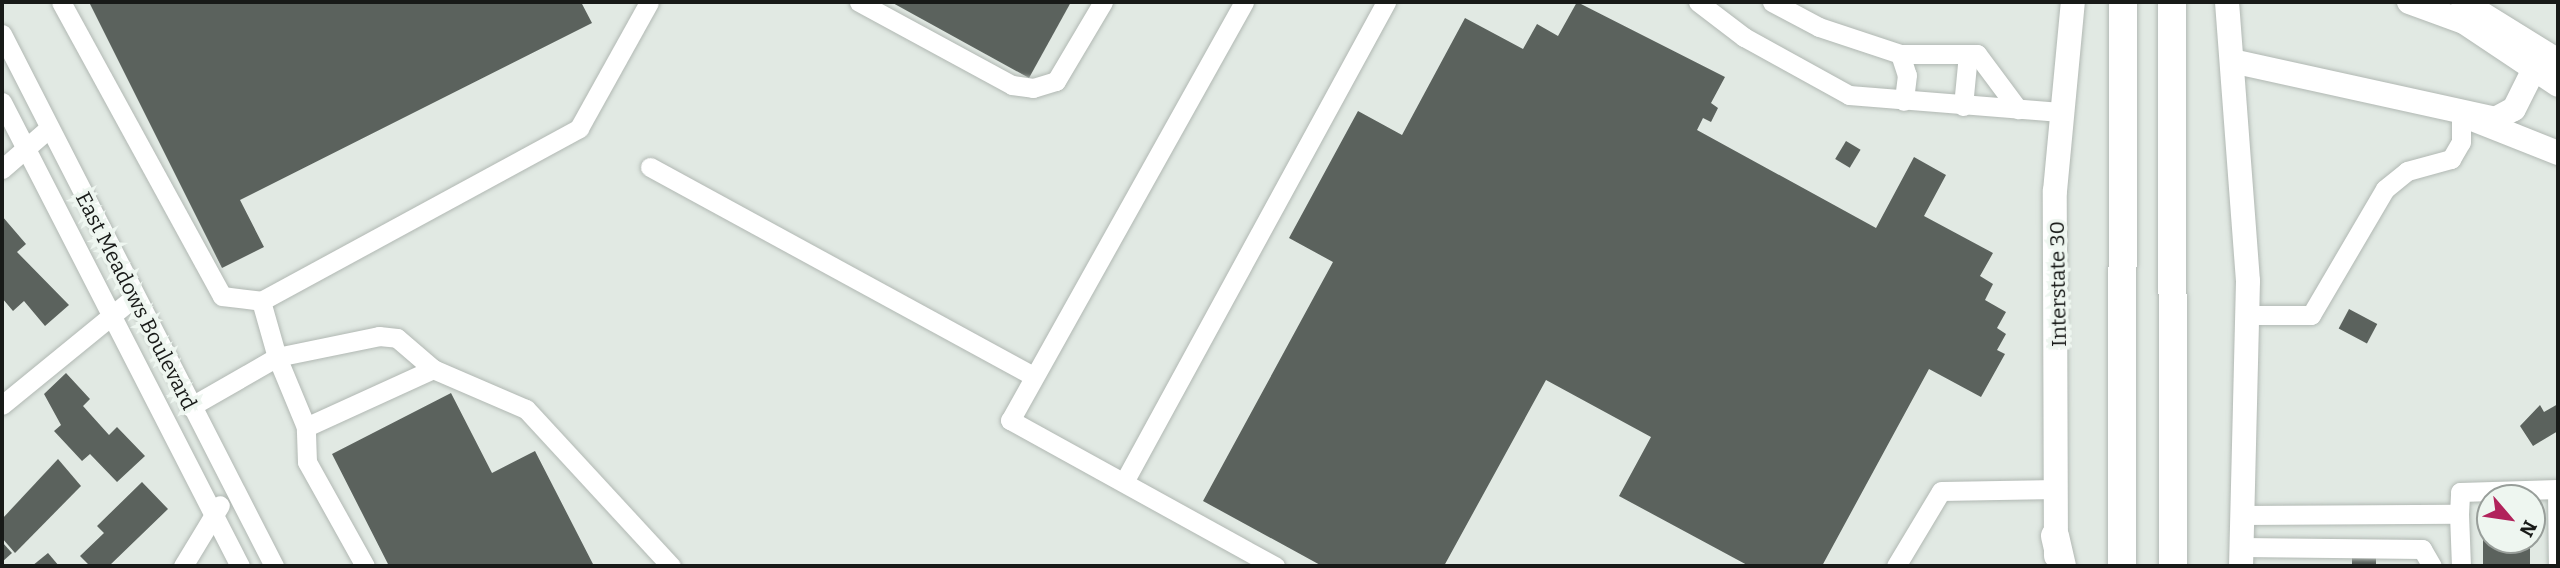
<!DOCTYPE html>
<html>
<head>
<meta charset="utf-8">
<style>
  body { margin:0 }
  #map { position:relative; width:2560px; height:568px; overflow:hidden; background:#e1e9e3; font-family:Bitter,serif }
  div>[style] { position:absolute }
  .building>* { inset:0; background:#5b625d; transform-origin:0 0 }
  .roads { filter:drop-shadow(0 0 2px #b1b8b3) drop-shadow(0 0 2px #b1b8b3) }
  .minor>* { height:19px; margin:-9.5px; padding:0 9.5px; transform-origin:9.5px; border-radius:9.5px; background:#fff }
  .major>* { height:24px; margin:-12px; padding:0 12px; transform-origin:12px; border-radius:12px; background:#fff }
  .highway>* { height:28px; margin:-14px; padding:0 14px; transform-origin:14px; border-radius:14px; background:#fff }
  span { translate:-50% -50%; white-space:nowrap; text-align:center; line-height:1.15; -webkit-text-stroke:7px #eef6f0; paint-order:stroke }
  .street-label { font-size:21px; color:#181a18 }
  .frame { position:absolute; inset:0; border:4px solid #181a18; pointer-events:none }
  .north { position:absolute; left:2476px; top:484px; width:70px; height:70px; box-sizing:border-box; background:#eef6f0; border:2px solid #989e9a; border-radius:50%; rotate:119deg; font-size:19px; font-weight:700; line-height:28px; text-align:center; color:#181a18 }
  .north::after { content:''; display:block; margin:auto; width:24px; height:32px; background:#b1235b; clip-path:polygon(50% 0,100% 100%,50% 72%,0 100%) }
</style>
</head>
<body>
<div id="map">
  <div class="building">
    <i style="clip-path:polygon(89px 2px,581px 2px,592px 23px,240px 200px,264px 247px,222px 268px)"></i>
    <i style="clip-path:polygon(891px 2px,1071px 2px,1029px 78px)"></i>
    <i style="clip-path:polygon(1577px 2px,1725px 77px,1711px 103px,1718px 108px,1711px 122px,1703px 118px,1697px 130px,1876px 228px,1914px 157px,1946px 175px,1924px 216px,1993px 253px,1980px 276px,1993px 284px,1985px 300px,2006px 312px,1997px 328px,2006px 334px,1997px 350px,2005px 354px,1981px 397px,1929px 369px,1822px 566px,1749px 566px,1619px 496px,1651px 437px,1546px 380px,1444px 566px,1322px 566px,1203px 501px,1333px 262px,1289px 238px,1358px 111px,1402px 135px,1465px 18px,1523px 49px,1537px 24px,1558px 36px)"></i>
    <i style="left:1846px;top:141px;width:17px;height:21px;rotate:31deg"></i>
    <i style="clip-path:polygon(2px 216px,26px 244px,17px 252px,69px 305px,45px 326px,24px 301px,13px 311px,2px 298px)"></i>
    <i style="left:2349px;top:309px;width:32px;height:22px;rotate:28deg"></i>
    <i style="clip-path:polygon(66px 373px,90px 399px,83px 406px,109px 435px,117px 427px,145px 456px,117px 482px,90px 454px,82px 461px,54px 431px,61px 425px,44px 394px)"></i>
    <i style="clip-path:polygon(451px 393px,492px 473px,535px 451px,594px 566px,389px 566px,332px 454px)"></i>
    <i style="clip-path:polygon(2558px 404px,2558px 431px,2533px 446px,2520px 426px,2540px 405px,2544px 412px)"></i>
    <i style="clip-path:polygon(58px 459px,81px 486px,15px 553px,2px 538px,2px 519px)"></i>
    <i style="clip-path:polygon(142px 482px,168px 509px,109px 566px,90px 566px,80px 556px,104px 533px,97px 526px)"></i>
    <i style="clip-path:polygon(2483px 506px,2490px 506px,2490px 540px,2530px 540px,2530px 566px,2483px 566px)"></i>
    <i style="clip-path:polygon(2px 542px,12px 553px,2px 562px)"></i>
    <i style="clip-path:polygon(2376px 548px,2376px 566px,2352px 566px,2352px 551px)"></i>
    <i style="clip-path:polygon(48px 553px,59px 566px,32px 566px)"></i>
  </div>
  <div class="roads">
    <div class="minor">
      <i style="left:61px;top:2px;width:335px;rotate:61.3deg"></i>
      <i style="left:222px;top:296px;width:39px;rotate:7deg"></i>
      <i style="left:261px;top:301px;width:58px;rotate:74.1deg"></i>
      <i style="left:277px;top:357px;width:100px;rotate:150.1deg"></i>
      <i style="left:859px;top:2px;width:174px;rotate:28.5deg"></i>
      <i style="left:1012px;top:85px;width:21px;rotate:8deg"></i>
      <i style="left:1033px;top:88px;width:24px;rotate:-17deg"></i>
      <i style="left:1056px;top:81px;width:92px;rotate:-59.3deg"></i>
      <i style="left:1244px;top:2px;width:479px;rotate:119.2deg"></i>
      <i style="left:1010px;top:420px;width:303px;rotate:28.9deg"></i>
      <i style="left:1698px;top:2px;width:58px;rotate:37.3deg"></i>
      <i style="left:1744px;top:37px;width:120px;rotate:28.9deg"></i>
      <i style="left:1849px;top:95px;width:212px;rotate:4.6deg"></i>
      <i style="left:1772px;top:2px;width:53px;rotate:28deg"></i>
      <i style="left:1819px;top:27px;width:85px;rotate:18.4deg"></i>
      <i style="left:1900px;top:54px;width:22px;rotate:72deg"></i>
      <i style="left:1907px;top:75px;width:26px;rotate:97deg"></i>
      <i style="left:2px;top:34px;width:598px;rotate:62.92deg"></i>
      <i style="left:1900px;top:54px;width:68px"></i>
      <i style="left:2px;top:102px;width:521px;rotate:62.85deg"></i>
      <i style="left:1963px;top:106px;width:52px;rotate:-84.5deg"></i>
      <i style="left:1968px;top:54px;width:9px"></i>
      <i style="left:1977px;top:54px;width:69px;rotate:53.3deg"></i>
      <i style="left:650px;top:167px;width:437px;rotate:28.6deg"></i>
      <i style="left:2px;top:169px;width:61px;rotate:-41deg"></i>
      <i style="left:261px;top:301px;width:362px;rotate:-28.5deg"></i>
      <i style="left:579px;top:128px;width:144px;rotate:-60.9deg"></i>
      <i style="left:2247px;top:315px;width:64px"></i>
      <i style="left:2311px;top:315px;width:146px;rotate:-59.6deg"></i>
      <i style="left:2385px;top:189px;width:28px;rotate:-39deg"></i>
      <i style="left:2407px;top:171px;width:46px;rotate:-15.3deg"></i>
      <i style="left:2451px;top:159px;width:20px;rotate:-60deg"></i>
      <i style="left:2461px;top:142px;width:28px;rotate:-90deg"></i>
      <i style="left:2px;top:405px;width:169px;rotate:-39.2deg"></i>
      <i style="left:306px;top:427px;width:140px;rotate:-24.5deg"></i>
      <i style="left:433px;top:369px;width:101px;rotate:23.3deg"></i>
      <i style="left:526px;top:409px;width:214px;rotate:47.3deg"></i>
      <i style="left:1124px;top:482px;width:547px;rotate:-61.37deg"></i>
      <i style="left:2557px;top:489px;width:77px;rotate:89.3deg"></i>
      <i style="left:2459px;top:514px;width:22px;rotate:-87deg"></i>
      <i style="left:2460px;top:492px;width:98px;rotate:-1.8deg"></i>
      <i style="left:2242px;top:515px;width:217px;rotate:-0.3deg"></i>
      <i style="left:2459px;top:514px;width:52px;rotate:87.8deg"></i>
      <i style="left:2242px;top:547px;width:180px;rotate:0.6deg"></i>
      <i style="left:2422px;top:549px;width:20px;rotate:60deg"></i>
      <i style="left:183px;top:566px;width:71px;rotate:-58.8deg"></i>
      <i style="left:365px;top:566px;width:119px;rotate:-119.1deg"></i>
      <i style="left:307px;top:462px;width:35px;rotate:-92deg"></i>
      <i style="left:306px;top:427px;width:76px;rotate:-112.5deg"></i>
      <i style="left:277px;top:357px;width:104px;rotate:-11.6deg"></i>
      <i style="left:379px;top:336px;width:18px;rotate:6deg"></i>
      <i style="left:397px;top:338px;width:48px;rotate:40.7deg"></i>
      <i style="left:1896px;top:566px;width:87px;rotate:-59deg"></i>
      <i style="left:1941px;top:491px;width:116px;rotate:-1deg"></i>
    </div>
    <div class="major">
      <i style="left:2227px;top:2px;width:280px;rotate:85.7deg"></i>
      <i style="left:2248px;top:281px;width:285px;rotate:91.4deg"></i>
      <i style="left:2409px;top:2px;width:59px;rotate:20deg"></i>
      <i style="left:2464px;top:22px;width:113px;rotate:33.8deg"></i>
      <i style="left:2463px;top:2px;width:112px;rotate:31.8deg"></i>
      <i style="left:2232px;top:61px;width:269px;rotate:12.4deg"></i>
      <i style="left:2495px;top:119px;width:21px;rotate:-28deg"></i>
      <i style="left:2514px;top:109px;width:49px;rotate:-63.4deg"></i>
      <i style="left:2475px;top:120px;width:89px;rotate:21.7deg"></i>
      <i style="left:2056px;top:556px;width:365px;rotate:-90.2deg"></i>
      <i style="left:2055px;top:191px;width:190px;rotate:-84.6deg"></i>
    </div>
    <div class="highway">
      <i style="left:2172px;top:2px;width:564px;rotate:89.9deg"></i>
      <i style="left:2055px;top:536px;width:31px;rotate:77deg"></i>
      <i style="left:2122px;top:566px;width:564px;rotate:-89.9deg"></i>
    </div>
  </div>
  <div class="street-label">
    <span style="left:2058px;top:284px;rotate:-91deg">Interstate 30</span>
    <span style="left:136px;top:301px;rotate:63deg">East Meadows Boulevard</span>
  </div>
  <div class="frame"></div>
  <div class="north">N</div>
</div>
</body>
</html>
